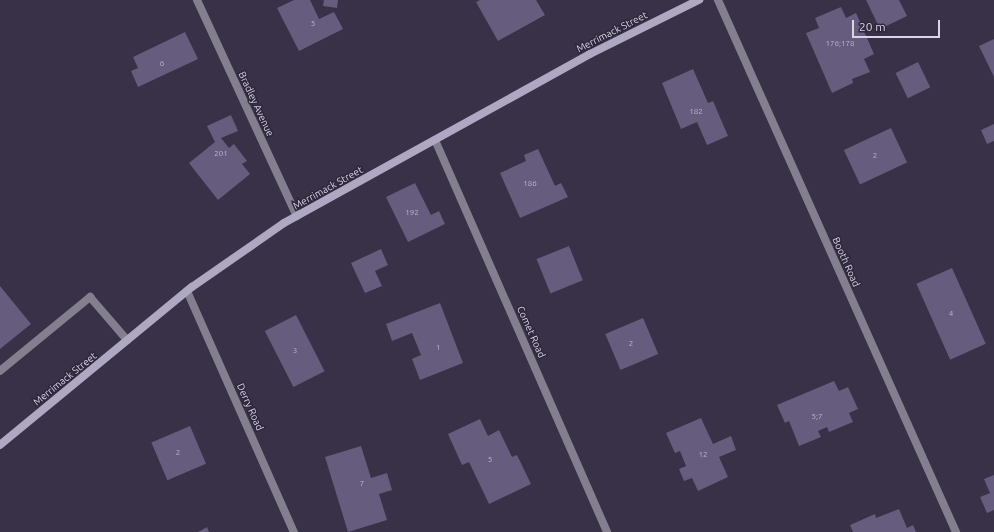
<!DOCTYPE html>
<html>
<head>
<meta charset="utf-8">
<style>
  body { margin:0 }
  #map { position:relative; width:994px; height:532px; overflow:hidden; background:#383147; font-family:Ubuntu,sans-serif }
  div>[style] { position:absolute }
  .building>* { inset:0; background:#665c7d; transform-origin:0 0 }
  .service>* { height:8px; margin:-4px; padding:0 4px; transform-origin:4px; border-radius:4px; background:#837f8f }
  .minor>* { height:8px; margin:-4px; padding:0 4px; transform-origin:4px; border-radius:4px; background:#837f8f }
  .secondary>* { height:8px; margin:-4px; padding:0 4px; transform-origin:4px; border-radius:4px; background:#afa8c2 }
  span { translate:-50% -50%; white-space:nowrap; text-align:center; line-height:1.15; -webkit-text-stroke:3px #2e273d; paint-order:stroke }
  .number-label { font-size:8px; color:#bcb7ca }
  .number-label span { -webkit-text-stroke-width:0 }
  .street-label { font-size:10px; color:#d9d5e3 }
  .scale { position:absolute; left:852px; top:20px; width:88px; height:18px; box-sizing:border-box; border:2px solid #d9d5e3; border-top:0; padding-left:5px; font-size:12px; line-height:14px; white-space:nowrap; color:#d9d5e3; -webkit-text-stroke:3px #2e273d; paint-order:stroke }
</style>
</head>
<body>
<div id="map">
  <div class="building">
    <i style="clip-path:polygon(294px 0,310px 0,319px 19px,334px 12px,343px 29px,299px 51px,277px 8px)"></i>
    <i style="clip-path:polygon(324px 0,338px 0,337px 8px,323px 6px)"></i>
    <i style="clip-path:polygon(480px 0,536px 0,545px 15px,498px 41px,476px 2px)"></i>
    <i style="clip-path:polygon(866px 0,899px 0,907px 16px,880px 29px)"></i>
    <i style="clip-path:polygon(841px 7px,846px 18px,856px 13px,874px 54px,864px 59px,870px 72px,852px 79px,853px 83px,832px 93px,806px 33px,819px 28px,815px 18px)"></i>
    <i style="clip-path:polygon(185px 32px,198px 59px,138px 87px,131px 71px,138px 68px,133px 57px)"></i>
    <i style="clip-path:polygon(994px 39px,994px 77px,979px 46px)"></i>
    <i style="left:918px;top:62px;width:28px;height:25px;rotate:64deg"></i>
    <i style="clip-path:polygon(693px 69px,708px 103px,713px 101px,728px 136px,707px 145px,697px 122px,681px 129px,662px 83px)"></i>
    <i style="clip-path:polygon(231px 115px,238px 131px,221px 138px,229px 148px,234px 144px,247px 161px,242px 164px,250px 174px,218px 200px,189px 163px,215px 142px,207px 126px)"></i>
    <i style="clip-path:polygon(994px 124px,994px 141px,987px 144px,981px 130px)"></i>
    <i style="left:891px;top:128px;width:38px;height:52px;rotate:65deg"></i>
    <i style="clip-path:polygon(538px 149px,555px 186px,561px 183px,568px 197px,520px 218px,500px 173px,526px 161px,524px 155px)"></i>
    <i style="clip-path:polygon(415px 183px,431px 215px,439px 211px,445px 224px,408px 242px,386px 197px)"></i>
    <i style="left:569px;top:246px;width:37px;height:35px;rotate:68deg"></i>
    <i style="clip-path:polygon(381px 249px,388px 265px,375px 271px,382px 286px,365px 293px,351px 263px)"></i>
    <i style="left:952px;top:268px;width:83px;height:39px;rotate:66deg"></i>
    <i style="clip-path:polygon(0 286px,31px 324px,0 349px)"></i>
    <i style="clip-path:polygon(440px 303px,463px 363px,420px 380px,412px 359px,421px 355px,412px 333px,392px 341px,386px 324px)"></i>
    <i style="left:296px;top:315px;width:63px;height:35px;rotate:63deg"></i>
    <i style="left:643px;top:318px;width:39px;height:41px;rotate:67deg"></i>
    <i style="clip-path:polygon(834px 381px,839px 391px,848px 387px,858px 409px,849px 413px,853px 422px,829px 432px,827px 427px,818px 431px,821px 437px,799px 446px,789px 421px,785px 423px,777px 405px)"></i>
    <i style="clip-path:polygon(701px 418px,713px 444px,731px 436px,736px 450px,719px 457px,728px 477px,698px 491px,692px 478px,684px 481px,679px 469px,686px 466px,680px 451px,675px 453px,666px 433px)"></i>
    <i style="clip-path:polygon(480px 419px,488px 436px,499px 430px,512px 457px,517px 455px,531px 484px,489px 504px,469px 462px,462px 465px,448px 434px)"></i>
    <i style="left:190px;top:426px;width:41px;height:42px;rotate:67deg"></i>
    <i style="clip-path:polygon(361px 446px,371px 478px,387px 473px,392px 490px,379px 494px,387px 520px,348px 532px,325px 457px)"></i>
    <i style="clip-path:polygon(994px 475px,994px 510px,987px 513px,980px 497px,990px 493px,984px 479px)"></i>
    <i style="clip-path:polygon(899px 509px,907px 528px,913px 525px,916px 532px,853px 532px,850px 525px,875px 514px,876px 518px)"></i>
    <i style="clip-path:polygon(207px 527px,209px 532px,198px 532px)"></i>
  </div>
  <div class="service">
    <i style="left:0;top:371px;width:117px;rotate:-39.4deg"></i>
    <i style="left:90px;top:297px;width:57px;rotate:49.3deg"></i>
  </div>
  <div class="minor">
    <i style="left:197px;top:0;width:238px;rotate:65.2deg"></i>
    <i style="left:718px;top:0;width:583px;rotate:65.9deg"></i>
    <i style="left:435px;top:140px;width:428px;rotate:66.3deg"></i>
    <i style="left:187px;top:291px;width:264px;rotate:66.1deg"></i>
  </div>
  <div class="secondary">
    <i style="left:0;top:445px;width:249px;rotate:-39.5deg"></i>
    <i style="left:192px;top:287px;width:112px;rotate:-34.8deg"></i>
    <i style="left:284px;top:223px;width:350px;rotate:-28.9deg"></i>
    <i style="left:590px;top:54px;width:122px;rotate:-26.4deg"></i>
  </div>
  <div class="number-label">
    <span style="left:313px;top:24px">5</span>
    <span style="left:840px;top:44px">176;178</span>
    <span style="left:162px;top:64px">6</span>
    <span style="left:696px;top:112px">182</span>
    <span style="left:221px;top:154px">201</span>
    <span style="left:875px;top:156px">2</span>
    <span style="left:530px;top:184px">186</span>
    <span style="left:412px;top:213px">192</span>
    <span style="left:951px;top:314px">4</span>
    <span style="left:631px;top:344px">2</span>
    <span style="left:438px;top:348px">1</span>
    <span style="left:295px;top:351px">3</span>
    <span style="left:817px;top:417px">5;7</span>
    <span style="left:178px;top:453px">2</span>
    <span style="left:703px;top:455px">12</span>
    <span style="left:490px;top:460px">5</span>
    <span style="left:362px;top:484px">7</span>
  </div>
  <div class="street-label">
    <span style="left:612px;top:32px;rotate:-27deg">Merrimack Street</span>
    <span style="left:256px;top:104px;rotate:65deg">Bradley Avenue</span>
    <span style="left:328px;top:188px;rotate:-29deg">Merrimack Street</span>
    <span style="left:846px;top:262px;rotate:66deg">Booth Road</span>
    <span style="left:531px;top:332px;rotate:66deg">Comet Road</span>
    <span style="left:65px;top:379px;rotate:-39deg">Merrimack Street</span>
    <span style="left:250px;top:407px;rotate:66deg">Derry Road</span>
  </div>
  <div class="scale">20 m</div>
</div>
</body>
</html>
